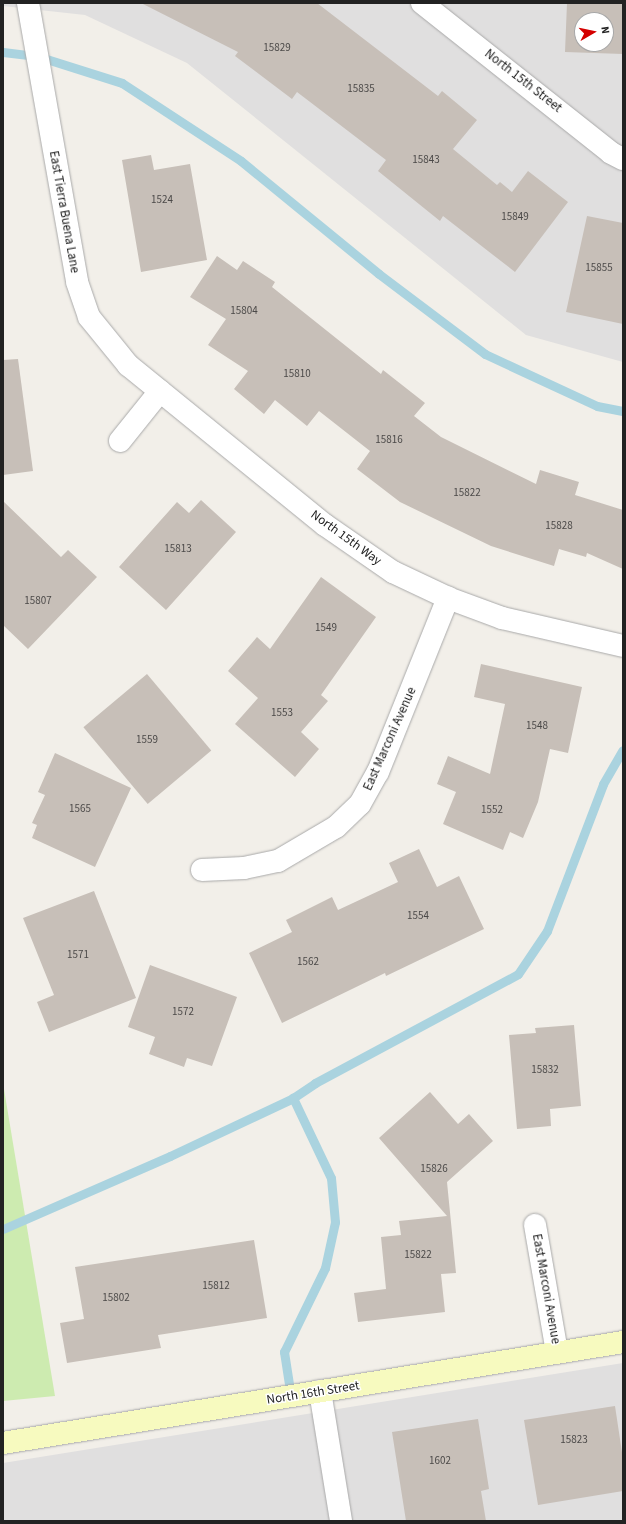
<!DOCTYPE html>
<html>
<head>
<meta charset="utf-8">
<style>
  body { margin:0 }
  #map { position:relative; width:626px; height:1524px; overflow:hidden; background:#f2efe9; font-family:"Source Sans 3",sans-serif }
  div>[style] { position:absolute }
  .residential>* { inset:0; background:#e0dfdf }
  .grass>* { inset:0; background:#cdebb0 }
  .stream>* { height:9px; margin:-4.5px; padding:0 4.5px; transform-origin:4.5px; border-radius:4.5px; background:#aad3df }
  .building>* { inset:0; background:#c7bfb8; transform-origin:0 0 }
  .roads { filter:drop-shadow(0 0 1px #a9a9a9) drop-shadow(0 0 1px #a9a9a9) }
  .street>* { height:22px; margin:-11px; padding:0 11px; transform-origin:11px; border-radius:11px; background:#fff }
  .secondary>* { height:22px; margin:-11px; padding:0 11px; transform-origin:11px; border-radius:11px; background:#f7fabf }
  span { translate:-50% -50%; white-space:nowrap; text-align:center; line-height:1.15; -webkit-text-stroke:3px #fff; paint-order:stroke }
  .number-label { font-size:11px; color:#4b4948 }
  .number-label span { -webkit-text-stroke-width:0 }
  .street-label { font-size:13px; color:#222 }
  .frame { position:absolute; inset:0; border:4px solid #222; pointer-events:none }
  .north { position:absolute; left:574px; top:12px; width:40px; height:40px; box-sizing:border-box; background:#fff; border:1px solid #a7a7a7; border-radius:50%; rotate:81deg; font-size:11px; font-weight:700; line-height:16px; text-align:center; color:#222 }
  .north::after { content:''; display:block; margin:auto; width:14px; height:18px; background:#d40000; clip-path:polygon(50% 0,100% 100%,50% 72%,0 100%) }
</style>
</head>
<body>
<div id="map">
  <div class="residential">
    <i style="clip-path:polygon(evenodd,3px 3px,623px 3px,623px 362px,526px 335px,187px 63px,85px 15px,3px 6px,3px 3px,582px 20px,606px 20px,606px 44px,582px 44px,582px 20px)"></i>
    <i style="clip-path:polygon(623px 1363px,623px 1521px,3px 1521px,3px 1463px)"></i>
  </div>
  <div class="grass">
    <i style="clip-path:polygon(3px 1083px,55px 1396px,3px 1401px)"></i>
  </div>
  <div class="stream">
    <i style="left:3px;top:52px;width:34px;rotate:7deg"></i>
    <i style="left:37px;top:56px;width:89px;rotate:17.6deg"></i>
    <i style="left:122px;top:83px;width:142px;rotate:33.2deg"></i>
    <i style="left:241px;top:161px;width:178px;rotate:39.3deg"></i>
    <i style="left:379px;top:274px;width:133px;rotate:37deg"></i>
    <i style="left:485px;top:354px;width:123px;rotate:24.9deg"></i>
    <i style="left:597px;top:406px;width:26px;rotate:11deg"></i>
    <i style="left:3px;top:1229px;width:182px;rotate:-23.6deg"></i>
    <i style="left:170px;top:1156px;width:136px;rotate:-25.2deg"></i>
    <i style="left:293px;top:1098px;width:27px;rotate:-34deg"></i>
    <i style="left:315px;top:1083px;width:230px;rotate:-28.2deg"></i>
    <i style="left:518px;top:974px;width:52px;rotate:-56deg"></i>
    <i style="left:547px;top:931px;width:157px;rotate:-69.1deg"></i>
    <i style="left:603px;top:784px;width:39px;rotate:-60deg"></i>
    <i style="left:291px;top:1397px;width:46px;rotate:-98.8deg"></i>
    <i style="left:284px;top:1352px;width:93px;rotate:-64deg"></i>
    <i style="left:325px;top:1268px;width:47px;rotate:-77.7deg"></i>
    <i style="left:335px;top:1222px;width:44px;rotate:-95.2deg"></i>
    <i style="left:331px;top:1178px;width:89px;rotate:-115.4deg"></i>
  </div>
  <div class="building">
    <i style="clip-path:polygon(141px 3px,317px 3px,438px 96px,442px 91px,477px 120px,453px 149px,497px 185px,500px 182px,512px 192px,528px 171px,568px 202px,515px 272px,443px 216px,440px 221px,378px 171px,386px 160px,297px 92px,292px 99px,235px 56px,238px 52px)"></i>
    <i style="clip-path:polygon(evenodd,567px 3px,623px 3px,623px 54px,565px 52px,567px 3px,582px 20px,606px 20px,606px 44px,582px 44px,582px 20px)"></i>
    <i style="clip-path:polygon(151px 155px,154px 170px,190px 164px,207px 260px,141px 272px,122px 160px)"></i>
    <i style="clip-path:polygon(587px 216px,623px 223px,623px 324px,566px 312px)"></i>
    <i style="clip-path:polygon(217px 256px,237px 270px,243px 261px,275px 282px,272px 287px,381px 374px,383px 370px,425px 403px,414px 416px,441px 437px,536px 484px,540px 470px,579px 482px,575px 495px,623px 510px,623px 569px,587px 553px,586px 557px,559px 549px,554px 566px,491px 546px,400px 502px,357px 469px,370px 451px,319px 411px,307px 426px,275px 400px,264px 414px,234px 389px,248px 371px,208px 345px,226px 319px,190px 297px)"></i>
    <i style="clip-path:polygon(18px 359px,33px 471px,3px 475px,3px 360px)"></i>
    <i style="clip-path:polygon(201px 500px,236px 532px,166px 610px,119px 567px,177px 502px,189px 513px)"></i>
    <i style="clip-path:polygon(3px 501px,61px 557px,68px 550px,97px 577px,28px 649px,3px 625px)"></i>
    <i style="clip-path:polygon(321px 577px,376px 617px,321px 695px,328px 701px,301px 732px,319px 749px,295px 777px,235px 724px,258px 698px,228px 671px,257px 637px,270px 649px)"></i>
    <i style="clip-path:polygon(481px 664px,582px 687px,568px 753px,550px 749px,538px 802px,523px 838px,510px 832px,503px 850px,443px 824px,456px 792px,437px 784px,448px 756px,490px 774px,505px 704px,474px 697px)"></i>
    <i style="left:147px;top:674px;width:100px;height:83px;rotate:50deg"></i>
    <i style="clip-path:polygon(55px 753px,131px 788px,95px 867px,32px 838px,37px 825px,32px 823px,45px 795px,38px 792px)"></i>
    <i style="clip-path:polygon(419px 849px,437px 887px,459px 876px,484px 929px,386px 976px,385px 973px,282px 1023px,249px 953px,292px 932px,286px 920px,332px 897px,338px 910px,398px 882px,389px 863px)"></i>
    <i style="clip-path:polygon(94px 891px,136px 998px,49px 1032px,37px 1002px,54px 995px,23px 918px)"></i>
    <i style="clip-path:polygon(150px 965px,237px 997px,212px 1066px,187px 1058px,184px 1067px,149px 1054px,155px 1037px,128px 1027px)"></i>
    <i style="clip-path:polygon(574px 1025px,581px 1106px,550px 1109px,551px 1126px,517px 1129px,509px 1035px,536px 1033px,535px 1028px)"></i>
    <i style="clip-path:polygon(430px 1092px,458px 1124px,469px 1114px,493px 1141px,447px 1182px,456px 1273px,441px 1274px,445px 1312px,358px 1322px,354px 1293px,386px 1289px,381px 1237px,401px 1235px,399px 1221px,447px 1216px,379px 1138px)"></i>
    <i style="clip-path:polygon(254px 1240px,267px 1318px,158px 1335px,161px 1348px,67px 1363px,60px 1323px,84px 1319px,75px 1267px)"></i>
    <i style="clip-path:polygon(615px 1406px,623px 1459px,623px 1491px,538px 1505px,524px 1420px)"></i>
    <i style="clip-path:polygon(478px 1419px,489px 1489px,481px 1491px,486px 1521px,406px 1521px,392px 1432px)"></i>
  </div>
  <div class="roads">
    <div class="street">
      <i style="left:28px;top:3px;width:283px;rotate:80deg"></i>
      <i style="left:77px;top:282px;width:37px;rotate:71deg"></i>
      <i style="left:89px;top:317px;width:62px;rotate:50.9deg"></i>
      <i style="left:128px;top:365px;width:254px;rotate:39.1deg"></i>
      <i style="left:325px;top:525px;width:83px;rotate:34.7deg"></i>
      <i style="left:393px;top:572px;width:61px;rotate:25.3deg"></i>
      <i style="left:448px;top:598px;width:58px;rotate:20.3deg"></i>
      <i style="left:502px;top:618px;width:124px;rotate:13deg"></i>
      <i style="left:422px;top:3px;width:241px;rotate:38.4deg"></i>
      <i style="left:611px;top:153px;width:13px;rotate:27deg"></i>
      <i style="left:120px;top:441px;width:64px;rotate:-51.3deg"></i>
      <i style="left:202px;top:870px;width:42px;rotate:-2.7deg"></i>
      <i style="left:244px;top:868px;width:35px;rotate:-12deg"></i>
      <i style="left:278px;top:861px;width:67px;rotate:-30.4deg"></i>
      <i style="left:336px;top:827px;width:33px;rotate:-44deg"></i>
      <i style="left:360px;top:804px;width:37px;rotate:-61deg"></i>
      <i style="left:378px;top:772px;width:188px;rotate:-68.1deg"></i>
      <i style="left:535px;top:1225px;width:129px;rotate:80.2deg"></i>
      <i style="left:320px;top:1391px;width:132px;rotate:80.8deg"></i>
    </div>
    <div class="secondary">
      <i style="left:3px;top:1443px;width:628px;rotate:-9.25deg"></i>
    </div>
  </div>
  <div class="number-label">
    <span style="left:277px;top:48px">15829</span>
    <span style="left:361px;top:89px">15835</span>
    <span style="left:426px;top:160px">15843</span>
    <span style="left:162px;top:200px">1524</span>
    <span style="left:515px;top:217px">15849</span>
    <span style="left:599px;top:268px">15855</span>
    <span style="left:244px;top:311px">15804</span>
    <span style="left:297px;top:374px">15810</span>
    <span style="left:389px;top:440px">15816</span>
    <span style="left:467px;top:493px">15822</span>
    <span style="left:559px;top:526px">15828</span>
    <span style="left:178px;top:549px">15813</span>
    <span style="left:38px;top:601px">15807</span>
    <span style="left:326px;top:628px">1549</span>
    <span style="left:282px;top:713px">1553</span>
    <span style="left:537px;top:726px">1548</span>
    <span style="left:147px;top:740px">1559</span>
    <span style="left:80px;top:809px">1565</span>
    <span style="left:492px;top:810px">1552</span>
    <span style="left:418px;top:916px">1554</span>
    <span style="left:78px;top:955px">1571</span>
    <span style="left:308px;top:962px">1562</span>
    <span style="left:183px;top:1012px">1572</span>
    <span style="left:545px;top:1070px">15832</span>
    <span style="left:434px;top:1169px">15826</span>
    <span style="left:418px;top:1255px">15822</span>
    <span style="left:216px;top:1286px">15812</span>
    <span style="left:116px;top:1298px">15802</span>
    <span style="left:574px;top:1440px">15823</span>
    <span style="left:440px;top:1461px">1602</span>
  </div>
  <div class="street-label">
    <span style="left:523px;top:81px;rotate:38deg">North 15th Street</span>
    <span style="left:64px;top:212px;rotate:80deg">East Tierra Buena Lane</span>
    <span style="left:346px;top:538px;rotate:36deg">North 15th Way</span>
    <span style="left:390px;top:739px;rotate:-66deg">East Marconi Avenue</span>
    <span style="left:546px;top:1289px;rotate:80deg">East Marconi Avenue</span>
    <span style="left:313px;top:1393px;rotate:-9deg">North 16th Street</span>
  </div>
  <div class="frame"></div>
  <div class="north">N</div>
</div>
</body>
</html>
